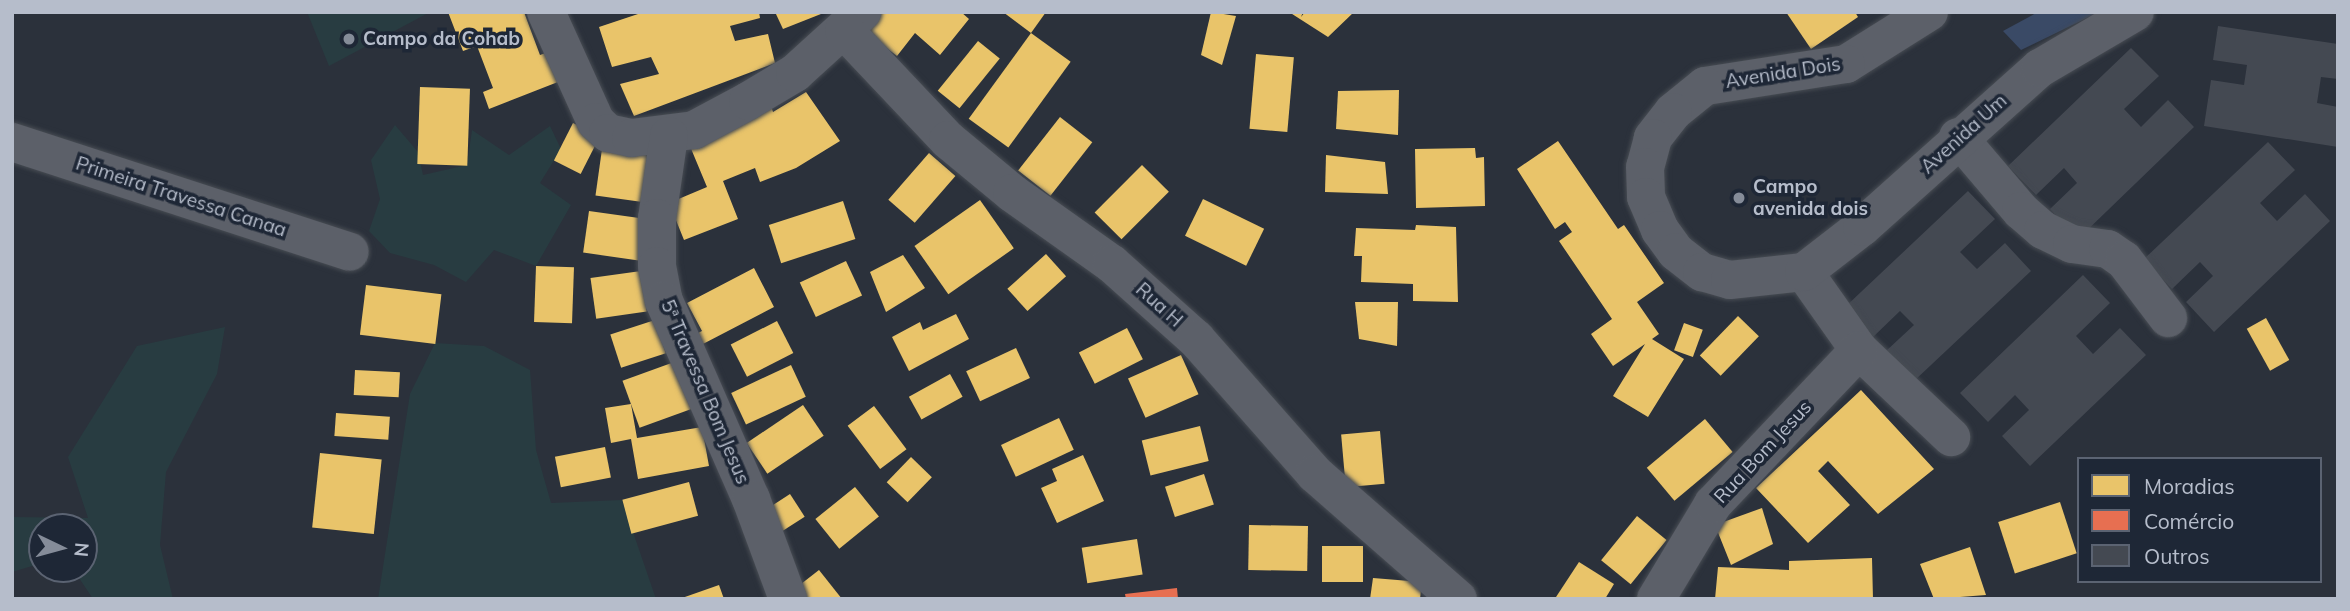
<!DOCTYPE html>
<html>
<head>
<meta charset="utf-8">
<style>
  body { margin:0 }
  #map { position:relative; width:2350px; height:611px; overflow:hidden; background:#2b313b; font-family:Mulish,sans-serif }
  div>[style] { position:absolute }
  .green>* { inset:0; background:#283c41 }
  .water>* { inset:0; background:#3a4a66 }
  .homes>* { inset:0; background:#e9c46a; transform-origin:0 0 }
  .shops>* { inset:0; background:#e76f51 }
  .building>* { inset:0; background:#444952 }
  .roads { filter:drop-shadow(0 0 2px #474c53) drop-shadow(0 0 2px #474c53) }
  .minor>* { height:38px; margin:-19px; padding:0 19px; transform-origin:19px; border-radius:19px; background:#5c6069 }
  .tertiary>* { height:38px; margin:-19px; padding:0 19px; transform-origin:19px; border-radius:19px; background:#5c6069 }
  .dots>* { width:19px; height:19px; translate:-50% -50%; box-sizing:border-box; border:4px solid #1e2736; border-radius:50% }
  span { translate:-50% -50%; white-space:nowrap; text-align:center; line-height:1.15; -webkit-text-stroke:7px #1e2736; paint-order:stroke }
  .poi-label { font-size:19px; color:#b6bdcb; font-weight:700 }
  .left { translate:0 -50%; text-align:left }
  .street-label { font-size:19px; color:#b6bdcb }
  .frame { position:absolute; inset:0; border:14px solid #b6bdcb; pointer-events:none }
  .legend { position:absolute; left:2077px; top:457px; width:245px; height:126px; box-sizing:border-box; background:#1e2736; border:2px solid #5b6372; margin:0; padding:9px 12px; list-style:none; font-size:21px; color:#b6bdcb }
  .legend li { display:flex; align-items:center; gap:14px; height:35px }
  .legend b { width:35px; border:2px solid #5b6372 }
  .north { position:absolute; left:28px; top:513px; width:70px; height:70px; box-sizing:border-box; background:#1e2736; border:2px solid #5b6372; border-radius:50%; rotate:95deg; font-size:19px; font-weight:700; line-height:28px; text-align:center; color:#b6bdcb }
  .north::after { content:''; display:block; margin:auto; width:24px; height:32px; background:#858c99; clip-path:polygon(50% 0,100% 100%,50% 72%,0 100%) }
</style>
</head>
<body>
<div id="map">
  <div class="green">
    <i style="clip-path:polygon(307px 12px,430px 12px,329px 66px)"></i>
    <i style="clip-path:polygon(395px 125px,418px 152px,423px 175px,467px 165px,472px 130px,509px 155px,550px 126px,561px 149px,540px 183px,571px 205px,536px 266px,494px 250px,466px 282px,434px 265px,390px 253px,369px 231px,380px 199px,371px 160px)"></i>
    <i style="clip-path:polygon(225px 327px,217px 374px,166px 472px,160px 545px,173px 599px,93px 599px,73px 569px,84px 569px,84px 527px,42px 527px,42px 563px,12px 572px,12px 517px,88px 518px,68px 457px,137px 346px)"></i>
    <i style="clip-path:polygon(435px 343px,484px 346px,530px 370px,536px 450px,551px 503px,622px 500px,656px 599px,378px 599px,410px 394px)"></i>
  </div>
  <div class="water">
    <i style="clip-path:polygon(2038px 12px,2099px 12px,2021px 50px,2003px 31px)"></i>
  </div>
  <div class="homes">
    <i style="clip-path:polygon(448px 12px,524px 12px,540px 55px,551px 51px,563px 80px,489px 109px,483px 92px,493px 88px,477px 46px,463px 51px)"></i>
    <i style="clip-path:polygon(644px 12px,759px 12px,760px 18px,730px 26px,735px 41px,768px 34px,775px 63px,634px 116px,620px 84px,659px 74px,651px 57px,612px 67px,599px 27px)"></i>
    <i style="clip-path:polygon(775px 12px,826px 12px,783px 29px)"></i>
    <i style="clip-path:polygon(877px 12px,961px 12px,969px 19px,940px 55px,915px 33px,897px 56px,863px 30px)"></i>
    <i style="clip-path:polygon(1003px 12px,1046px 12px,1031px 33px)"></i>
    <i style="clip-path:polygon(1211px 12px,1236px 16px,1222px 65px,1201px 55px)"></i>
    <i style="clip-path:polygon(1289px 12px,1303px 12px,1301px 17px,1305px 12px,1354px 12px,1328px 37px)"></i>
    <i style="clip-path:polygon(1786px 12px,1855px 12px,1858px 17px,1811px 49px)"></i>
    <i style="left:1031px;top:33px;width:49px;height:106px;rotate:36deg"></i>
    <i style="left:978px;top:41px;width:28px;height:64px;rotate:39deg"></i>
    <i style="left:1256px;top:54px;width:38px;height:75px;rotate:5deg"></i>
    <i style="left:420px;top:87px;width:50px;height:77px;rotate:2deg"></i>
    <i style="clip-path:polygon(1399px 90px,1398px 135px,1336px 129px,1338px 91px)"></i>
    <i style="clip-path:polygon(806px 92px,840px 141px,796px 168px,760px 182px,755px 168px,723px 181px,738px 219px,684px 240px,669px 203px,707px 187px,687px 139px,770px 103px,773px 112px)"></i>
    <i style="left:1060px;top:117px;width:41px;height:68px;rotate:38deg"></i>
    <i style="left:573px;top:123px;width:30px;height:42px;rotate:27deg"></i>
    <i style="clip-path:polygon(1558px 141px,1618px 229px,1624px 225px,1664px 283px,1637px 302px,1659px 334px,1652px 339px,1684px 359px,1648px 417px,1613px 396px,1645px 344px,1613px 366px,1591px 334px,1612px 319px,1559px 241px,1572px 232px,1565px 222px,1555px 229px,1517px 169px)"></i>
    <i style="left:603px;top:142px;width:51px;height:54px;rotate:8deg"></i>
    <i style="clip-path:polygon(1475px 148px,1476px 158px,1484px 157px,1485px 206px,1416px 208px,1415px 149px)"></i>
    <i style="left:929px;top:153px;width:35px;height:62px;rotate:41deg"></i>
    <i style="clip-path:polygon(1326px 155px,1385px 162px,1388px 194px,1325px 192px)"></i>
    <i style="left:1142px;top:165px;width:38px;height:67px;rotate:45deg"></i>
    <i style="left:1203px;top:199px;width:68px;height:41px;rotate:26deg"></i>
    <i style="left:980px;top:200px;width:59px;height:80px;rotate:55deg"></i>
    <i style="left:843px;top:201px;width:40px;height:78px;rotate:72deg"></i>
    <i style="left:589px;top:211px;width:56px;height:42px;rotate:8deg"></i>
    <i style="clip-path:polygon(1416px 225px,1456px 227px,1458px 302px,1413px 301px,1413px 284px,1361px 282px,1362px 256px,1354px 256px,1356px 228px,1415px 230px)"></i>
    <i style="left:1046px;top:254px;width:30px;height:52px;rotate:48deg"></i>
    <i style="clip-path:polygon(903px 255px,925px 288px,886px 312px,870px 272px)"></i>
    <i style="left:846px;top:261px;width:38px;height:51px;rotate:65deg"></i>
    <i style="left:536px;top:266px;width:38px;height:56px;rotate:2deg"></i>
    <i style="clip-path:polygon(754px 268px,774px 307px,701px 345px,696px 334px,702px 331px,687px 303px)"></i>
    <i style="left:641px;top:271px;width:41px;height:51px;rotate:82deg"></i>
    <i style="left:366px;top:285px;width:76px;height:50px;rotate:7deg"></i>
    <i style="clip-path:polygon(1355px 302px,1398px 302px,1397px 346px,1359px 339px)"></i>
    <i style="clip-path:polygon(956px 314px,969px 339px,909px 371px,892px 337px,920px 322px,923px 330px)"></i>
    <i style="left:1738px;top:316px;width:29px;height:55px;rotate:44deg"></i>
    <i style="left:2266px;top:318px;width:48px;height:22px;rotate:61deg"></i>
    <i style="left:655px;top:320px;width:35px;height:47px;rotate:72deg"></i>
    <i style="left:777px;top:321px;width:36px;height:52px;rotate:63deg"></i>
    <i style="left:1684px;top:323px;width:20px;height:29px;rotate:20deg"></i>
    <i style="left:1127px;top:328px;width:35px;height:54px;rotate:63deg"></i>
    <i style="left:1016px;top:348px;width:33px;height:55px;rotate:65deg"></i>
    <i style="left:1181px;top:355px;width:43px;height:58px;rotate:66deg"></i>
    <i style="left:677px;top:361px;width:50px;height:58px;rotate:70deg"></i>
    <i style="left:791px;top:365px;width:35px;height:66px;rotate:65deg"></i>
    <i style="left:355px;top:370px;width:45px;height:25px;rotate:3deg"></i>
    <i style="left:950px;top:374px;width:26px;height:47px;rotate:61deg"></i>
    <i style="clip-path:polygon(1861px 390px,1934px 469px,1878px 514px,1828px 461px,1818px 471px,1850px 505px,1808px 543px,1756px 488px)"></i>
    <i style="clip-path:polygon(631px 404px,637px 438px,702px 427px,709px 466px,638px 479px,631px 439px,611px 443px,605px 408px)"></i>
    <i style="left:803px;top:405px;width:37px;height:68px;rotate:56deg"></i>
    <i style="left:874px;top:406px;width:54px;height:33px;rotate:53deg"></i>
    <i style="left:336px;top:413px;width:54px;height:23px;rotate:4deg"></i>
    <i style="left:1059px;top:418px;width:35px;height:64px;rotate:65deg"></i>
    <i style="left:1705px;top:419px;width:43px;height:76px;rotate:50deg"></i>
    <i style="left:1200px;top:426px;width:36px;height:60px;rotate:76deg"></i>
    <i style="left:1380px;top:431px;width:53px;height:39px;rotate:85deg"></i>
    <i style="left:605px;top:447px;width:31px;height:51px;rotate:79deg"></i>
    <i style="left:320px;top:453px;width:62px;height:75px;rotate:6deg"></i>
    <i style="clip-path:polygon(1083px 455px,1104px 501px,1057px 523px,1041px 488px,1057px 481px,1052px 469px)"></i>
    <i style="left:911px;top:457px;width:29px;height:35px;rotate:44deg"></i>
    <i style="left:1204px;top:474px;width:32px;height:41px;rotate:72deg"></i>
    <i style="left:689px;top:482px;width:35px;height:69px;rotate:75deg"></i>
    <i style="left:855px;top:487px;width:38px;height:51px;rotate:51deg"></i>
    <i style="left:790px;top:494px;width:27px;height:33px;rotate:57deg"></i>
    <i style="left:2060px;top:502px;width:54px;height:65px;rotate:72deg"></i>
    <i style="clip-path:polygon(1762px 508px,1773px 544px,1731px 565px,1715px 525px)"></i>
    <i style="left:1637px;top:516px;width:38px;height:57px;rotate:39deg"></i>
    <i style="left:1249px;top:525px;width:59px;height:45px;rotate:1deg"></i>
    <i style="left:1137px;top:539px;width:36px;height:56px;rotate:81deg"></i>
    <i style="left:1322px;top:546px;width:41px;height:36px"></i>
    <i style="clip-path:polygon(1970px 547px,1986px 595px,1934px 599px,1920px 564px)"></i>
    <i style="clip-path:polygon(1872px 558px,1873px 599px,1715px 599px,1718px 567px,1789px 570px,1789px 561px)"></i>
    <i style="clip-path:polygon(1579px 562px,1614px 584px,1605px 599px,1556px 597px)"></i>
    <i style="clip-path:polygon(819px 570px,842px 599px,798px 599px,792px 591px)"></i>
    <i style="clip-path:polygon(1373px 578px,1422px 582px,1420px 599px,1370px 599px)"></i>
    <i style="clip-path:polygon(719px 585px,724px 599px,683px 599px,682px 598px)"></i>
  </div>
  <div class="shops">
    <i style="clip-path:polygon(1177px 588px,1178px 599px,1126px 599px,1125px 594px)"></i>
  </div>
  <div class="building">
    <i style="clip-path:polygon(2218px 26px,2338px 44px,2338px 79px,2321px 77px,2317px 103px,2338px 107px,2338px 147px,2204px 126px,2211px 80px,2244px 85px,2247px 65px,2213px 60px)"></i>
    <i style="clip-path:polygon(2131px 48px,2159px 76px,2124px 109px,2141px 127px,2168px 100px,2194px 127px,2078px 239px,2050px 209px,2077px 183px,2064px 168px,2036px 195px,2008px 166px)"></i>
    <i style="clip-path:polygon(2268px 142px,2295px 170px,2260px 203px,2277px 221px,2305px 194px,2330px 221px,2214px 332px,2186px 302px,2213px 276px,2200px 262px,2172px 289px,2144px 259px)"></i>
    <i style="clip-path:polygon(1968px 191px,1995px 219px,1960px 252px,1977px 269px,2005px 243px,2031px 271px,1914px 381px,1886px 351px,1914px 325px,1900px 311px,1872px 338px,1844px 308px)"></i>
    <i style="clip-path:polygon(2083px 275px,2110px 303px,2076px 336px,2093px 354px,2120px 328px,2146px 355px,2030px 466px,2002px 436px,2029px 410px,2015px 395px,1988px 422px,1960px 393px)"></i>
  </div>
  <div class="roads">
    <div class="minor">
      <i style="left:546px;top:12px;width:121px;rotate:65.6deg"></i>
      <i style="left:596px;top:122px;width:16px;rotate:43deg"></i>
      <i style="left:608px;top:133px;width:24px;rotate:12deg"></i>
      <i style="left:631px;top:138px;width:64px;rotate:-7.2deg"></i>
      <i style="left:694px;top:130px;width:61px;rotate:-28.2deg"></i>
      <i style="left:748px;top:101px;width:55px;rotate:-30.8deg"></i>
      <i style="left:795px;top:73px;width:91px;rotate:-42.3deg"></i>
      <i style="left:844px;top:30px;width:151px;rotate:46.6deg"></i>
      <i style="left:948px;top:140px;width:83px;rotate:39.6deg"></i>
      <i style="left:1012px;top:193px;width:123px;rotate:35.4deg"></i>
      <i style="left:1112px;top:264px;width:113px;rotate:41.8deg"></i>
      <i style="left:1196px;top:339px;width:180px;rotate:48.6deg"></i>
      <i style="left:1315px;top:474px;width:190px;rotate:41.2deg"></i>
      <i style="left:669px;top:136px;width:83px;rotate:98.3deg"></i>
      <i style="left:657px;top:218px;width:48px;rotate:90deg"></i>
      <i style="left:657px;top:266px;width:36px;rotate:79deg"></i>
      <i style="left:664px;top:301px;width:216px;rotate:66.3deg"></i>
      <i style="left:751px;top:499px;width:107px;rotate:69.7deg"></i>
      <i style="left:1958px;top:137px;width:97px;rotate:49.6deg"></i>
      <i style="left:2021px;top:211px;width:29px;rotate:41deg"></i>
      <i style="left:2043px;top:230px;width:32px;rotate:26deg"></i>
      <i style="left:2072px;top:244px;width:36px;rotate:8deg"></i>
      <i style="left:2108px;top:249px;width:19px;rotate:35deg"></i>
      <i style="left:2124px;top:260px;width:73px;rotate:52.8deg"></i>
      <i style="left:12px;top:142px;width:355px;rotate:18deg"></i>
      <i style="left:1804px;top:272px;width:95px;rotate:54.8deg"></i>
      <i style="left:1859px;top:350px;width:127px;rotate:43.4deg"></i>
      <i style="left:1656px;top:599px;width:111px;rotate:-59deg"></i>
      <i style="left:1713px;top:504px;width:212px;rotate:-46.5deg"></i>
    </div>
    <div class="tertiary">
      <i style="left:1929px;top:12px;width:98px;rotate:147.9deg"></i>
      <i style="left:1846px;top:64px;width:143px;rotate:171.1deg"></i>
      <i style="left:1705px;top:86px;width:41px;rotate:140.9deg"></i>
      <i style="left:1673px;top:112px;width:33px;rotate:128deg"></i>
      <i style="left:1653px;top:138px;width:30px;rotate:105deg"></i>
      <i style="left:1645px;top:167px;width:30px;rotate:88deg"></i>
      <i style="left:1646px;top:197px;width:36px;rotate:67deg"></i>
      <i style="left:1660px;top:230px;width:27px;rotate:54deg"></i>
      <i style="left:1676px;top:252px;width:33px;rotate:38deg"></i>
      <i style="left:1702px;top:272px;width:29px;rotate:16deg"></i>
      <i style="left:1730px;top:280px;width:74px;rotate:-6.2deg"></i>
      <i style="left:1804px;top:272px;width:73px;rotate:-37.8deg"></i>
      <i style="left:1862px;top:227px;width:239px;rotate:-41.8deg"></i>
      <i style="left:2040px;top:68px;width:110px;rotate:-30.5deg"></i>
    </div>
  </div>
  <div class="dots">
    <i style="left:349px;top:39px;background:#858c99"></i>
    <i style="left:1739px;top:198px;background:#858c99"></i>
  </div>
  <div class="poi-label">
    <span class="left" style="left:363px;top:39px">Campo da Cohab</span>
    <span class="left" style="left:1753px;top:198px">Campo<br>avenida dois</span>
  </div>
  <div class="street-label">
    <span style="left:1783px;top:73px;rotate:-9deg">Avenida Dois</span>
    <span style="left:1964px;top:134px;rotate:-42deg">Avenida Um</span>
    <span style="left:181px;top:197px;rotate:18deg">Primeira Travessa Canaa</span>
    <span style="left:1159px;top:305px;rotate:42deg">Rua H</span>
    <span style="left:705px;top:392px;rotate:67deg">5ª Travessa Bom Jesus</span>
    <span style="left:1763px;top:452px;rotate:-47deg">Rua Bom Jesus</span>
  </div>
  <div class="frame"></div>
  <ul class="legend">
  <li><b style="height:19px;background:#e9c46a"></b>Moradias</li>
  <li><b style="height:19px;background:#e76f51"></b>Comércio</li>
  <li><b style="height:19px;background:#444952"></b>Outros</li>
  </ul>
  <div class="north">N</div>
</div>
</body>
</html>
